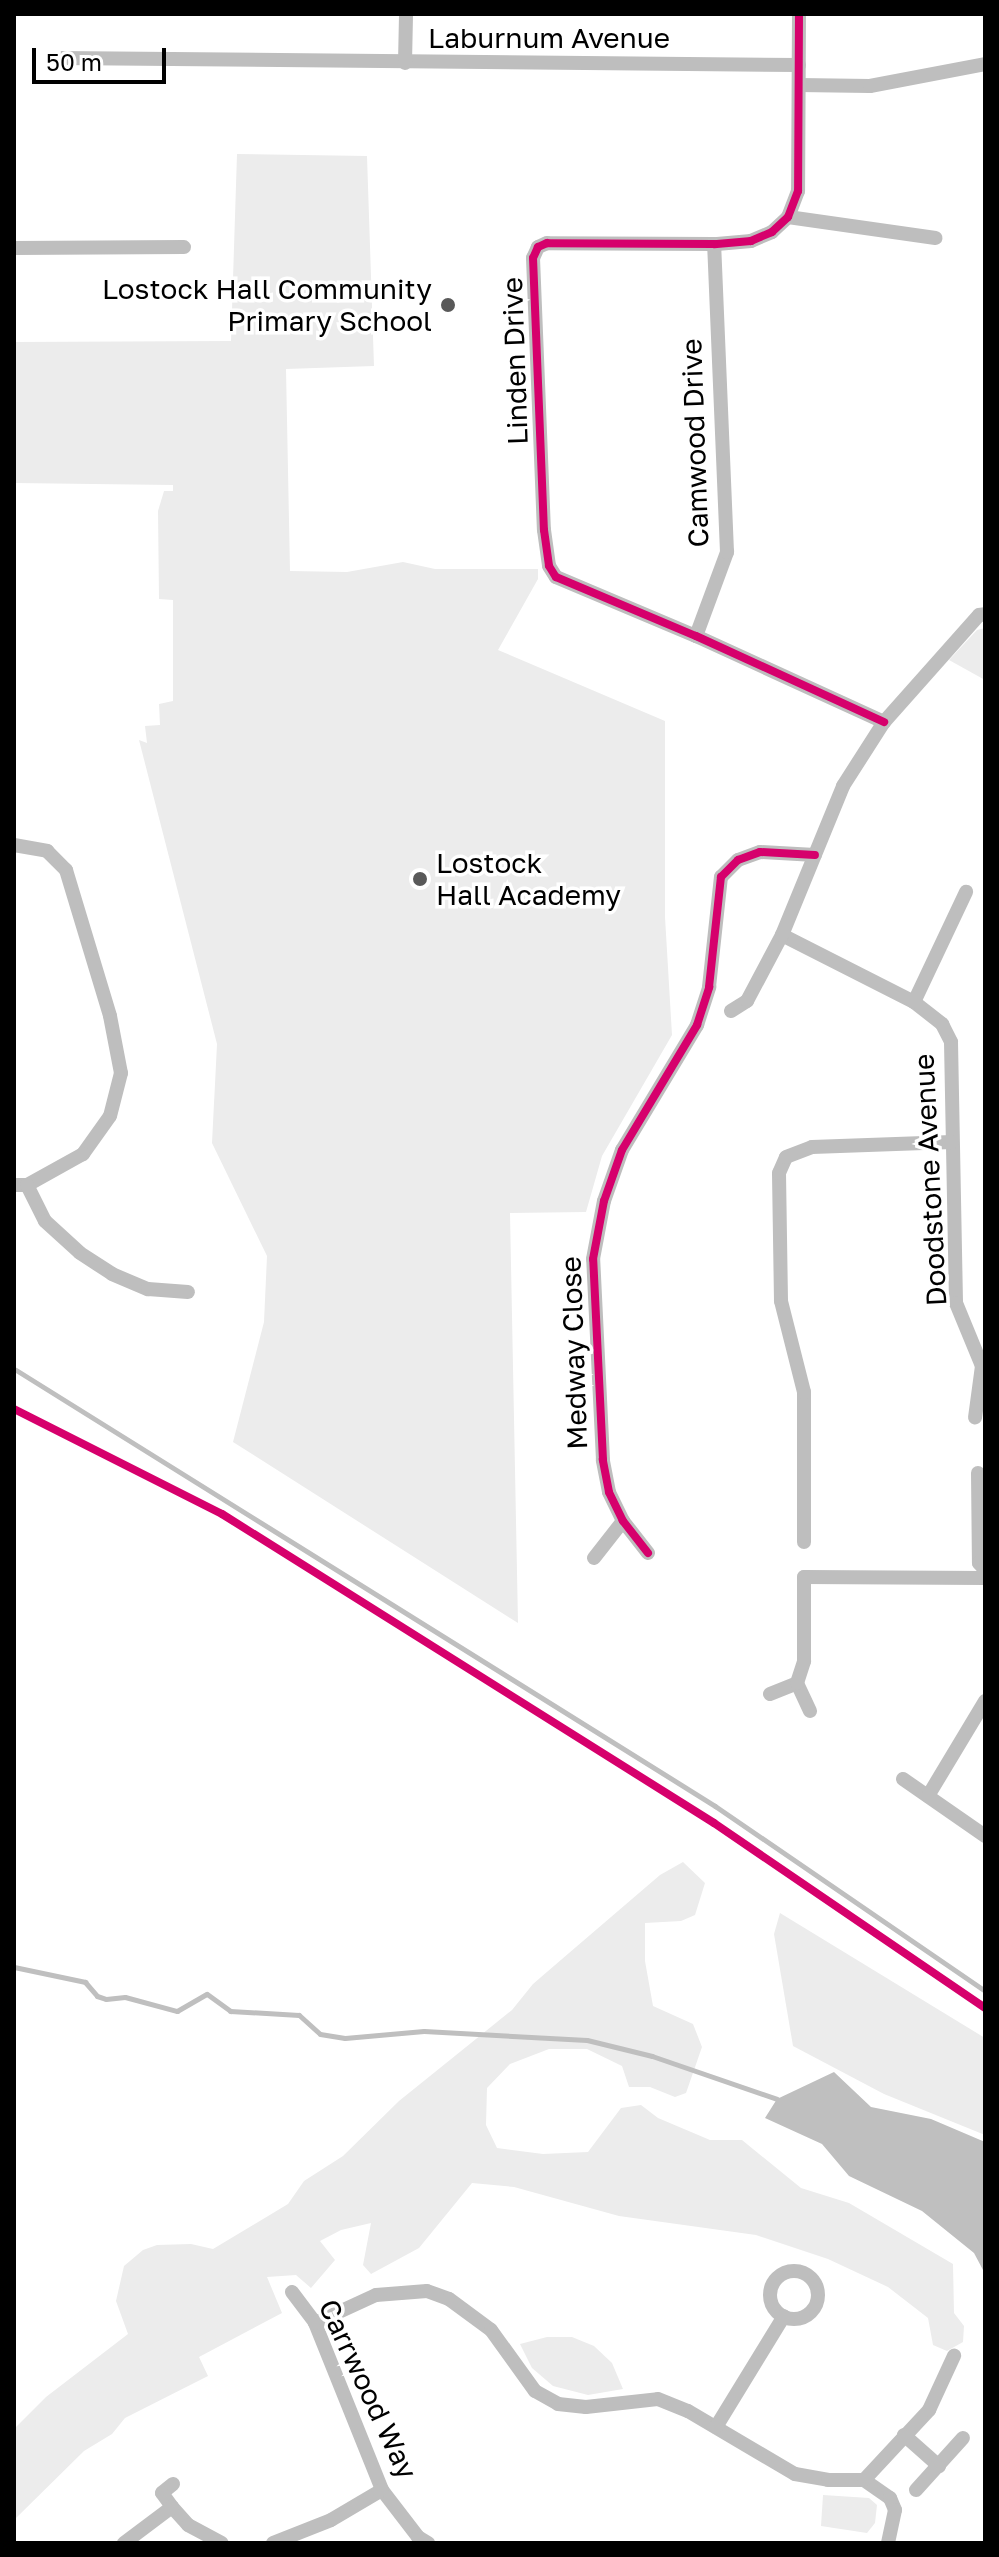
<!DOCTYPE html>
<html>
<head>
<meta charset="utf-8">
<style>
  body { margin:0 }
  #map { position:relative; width:999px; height:2557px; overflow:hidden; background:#fff; font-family:"Golos Text",sans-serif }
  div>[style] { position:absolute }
  .green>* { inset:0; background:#ececec }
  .water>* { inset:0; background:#bfbfbf }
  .stream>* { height:5px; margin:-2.5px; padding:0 2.5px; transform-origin:2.5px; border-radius:2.5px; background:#bfbfbf }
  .minor>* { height:14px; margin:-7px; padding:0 7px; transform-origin:7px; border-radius:7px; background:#bebebe }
  .minor>.ring { margin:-7px; padding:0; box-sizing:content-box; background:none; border:14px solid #bebebe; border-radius:50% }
  .cycleway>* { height:8px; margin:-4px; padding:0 4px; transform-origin:4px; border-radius:4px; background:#d6006c }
  .dots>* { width:22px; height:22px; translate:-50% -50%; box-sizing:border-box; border:4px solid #fff; border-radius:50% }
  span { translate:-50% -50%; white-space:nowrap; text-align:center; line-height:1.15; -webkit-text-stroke:7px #fff; paint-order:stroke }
  .street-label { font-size:28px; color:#000 }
  .poi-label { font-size:28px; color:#000 }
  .right { translate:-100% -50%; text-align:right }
  .left { translate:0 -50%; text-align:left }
  .frame { position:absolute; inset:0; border:16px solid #000; pointer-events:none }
  .scale { position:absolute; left:32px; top:48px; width:134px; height:36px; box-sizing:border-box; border:4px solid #000; border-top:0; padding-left:10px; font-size:24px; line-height:28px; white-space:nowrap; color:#000; -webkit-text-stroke:6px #fff; paint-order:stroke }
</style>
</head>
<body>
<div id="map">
  <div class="green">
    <i style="clip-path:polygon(237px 154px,367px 156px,374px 366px,286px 369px,290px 571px,347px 572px,403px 562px,435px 569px,538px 569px,538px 579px,498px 650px,665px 721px,665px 917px,672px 1035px,602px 1156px,586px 1212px,510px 1213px,518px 1623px,233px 1442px,264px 1322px,267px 1256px,212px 1143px,217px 1044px,139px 740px,147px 743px,145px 726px,160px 725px,159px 704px,173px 701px,173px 600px,159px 599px,158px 511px,164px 491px,173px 491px,173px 485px,14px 483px,14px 342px,231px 341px)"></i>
    <i style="clip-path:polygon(985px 628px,985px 680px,949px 660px,977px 630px)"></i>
    <i style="clip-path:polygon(683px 1862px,705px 1883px,695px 1915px,681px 1921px,645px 1923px,645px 1961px,653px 2006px,693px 2024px,702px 2047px,686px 2093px,675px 2097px,650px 2087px,629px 2087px,622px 2066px,587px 2049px,549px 2049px,510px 2064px,487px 2088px,486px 2125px,497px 2148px,543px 2154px,588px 2152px,621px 2108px,641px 2105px,658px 2118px,710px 2140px,742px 2140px,801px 2188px,849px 2203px,953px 2264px,954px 2313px,964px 2326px,963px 2342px,947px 2351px,933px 2345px,928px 2318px,888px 2287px,828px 2259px,756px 2235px,619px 2216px,514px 2187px,472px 2183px,419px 2248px,371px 2274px,363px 2265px,371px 2223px,341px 2230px,320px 2241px,335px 2260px,311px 2288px,296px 2275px,267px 2277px,282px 2313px,199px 2357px,208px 2376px,125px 2418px,112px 2434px,84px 2451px,14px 2520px,14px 2429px,46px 2397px,128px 2334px,116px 2301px,124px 2266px,143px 2250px,157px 2245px,191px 2244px,213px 2249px,288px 2204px,304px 2181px,343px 2156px,399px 2101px,512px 2010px,533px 1984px,569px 1953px,660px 1875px)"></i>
    <i style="clip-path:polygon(780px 1913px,985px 2038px,985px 2135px,884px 2094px,793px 2046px,774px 1934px)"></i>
    <i style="clip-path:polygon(547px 2337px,572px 2337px,594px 2346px,612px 2363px,623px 2389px,588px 2395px,553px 2386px,532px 2368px,520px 2344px)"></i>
    <i style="clip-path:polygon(823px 2495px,869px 2498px,877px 2505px,875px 2523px,867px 2533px,821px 2526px)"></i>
  </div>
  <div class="water">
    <i style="clip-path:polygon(834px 2072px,871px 2107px,931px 2119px,985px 2142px,983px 2270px,974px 2253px,922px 2211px,849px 2176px,822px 2144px,765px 2118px,777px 2099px)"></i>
  </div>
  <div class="stream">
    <i style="left:16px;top:1370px;width:824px;rotate:31.95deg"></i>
    <i style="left:715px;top:1806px;width:327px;rotate:34.4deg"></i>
    <i style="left:14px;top:1967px;width:73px;rotate:11.9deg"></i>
    <i style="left:85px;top:1982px;width:18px;rotate:49deg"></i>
    <i style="left:97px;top:1996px;width:9px;rotate:18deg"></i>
    <i style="left:106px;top:1999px;width:19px;rotate:-6deg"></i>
    <i style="left:125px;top:1997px;width:54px;rotate:15.1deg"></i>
    <i style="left:177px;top:2011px;width:34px;rotate:-30deg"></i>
    <i style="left:207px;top:1994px;width:29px;rotate:36deg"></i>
    <i style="left:230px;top:2011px;width:69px;rotate:3.3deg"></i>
    <i style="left:299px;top:2015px;width:28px;rotate:42deg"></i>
    <i style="left:320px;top:2034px;width:25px;rotate:9deg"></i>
    <i style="left:345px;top:2038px;width:79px;rotate:-5.1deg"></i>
    <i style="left:424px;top:2031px;width:163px;rotate:3.2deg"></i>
    <i style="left:587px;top:2040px;width:67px;rotate:13.8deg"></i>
    <i style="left:652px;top:2056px;width:132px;rotate:19deg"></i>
  </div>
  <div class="minor">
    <i style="left:799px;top:14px;width:177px;rotate:90.3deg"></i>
    <i style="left:798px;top:191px;width:28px;rotate:111deg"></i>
    <i style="left:788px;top:217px;width:22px;rotate:137deg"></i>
    <i style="left:772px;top:232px;width:23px;rotate:157deg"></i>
    <i style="left:751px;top:241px;width:37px;rotate:175deg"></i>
    <i style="left:714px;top:244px;width:167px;rotate:-179.7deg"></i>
    <i style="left:547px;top:243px;width:10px;rotate:156deg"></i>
    <i style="left:538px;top:247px;width:12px;rotate:114deg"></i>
    <i style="left:533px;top:258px;width:272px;rotate:87.7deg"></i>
    <i style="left:544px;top:530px;width:36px;rotate:82deg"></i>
    <i style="left:549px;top:566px;width:13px;rotate:58deg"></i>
    <i style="left:556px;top:577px;width:152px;rotate:22.9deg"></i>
    <i style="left:696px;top:636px;width:207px;rotate:24.6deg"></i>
    <i style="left:59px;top:58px;width:740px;rotate:0.54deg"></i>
    <i style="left:405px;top:63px;width:49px;rotate:-88.8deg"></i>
    <i style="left:799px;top:85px;width:71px;rotate:0.8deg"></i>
    <i style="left:870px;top:86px;width:117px;rotate:-10.8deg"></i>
    <i style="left:788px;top:217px;width:149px;rotate:8.1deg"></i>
    <i style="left:14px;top:248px;width:170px;rotate:-0.3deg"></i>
    <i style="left:696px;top:636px;width:90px;rotate:-69.7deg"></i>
    <i style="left:727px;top:552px;width:308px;rotate:-92.4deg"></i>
    <i style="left:14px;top:845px;width:34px;rotate:10deg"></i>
    <i style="left:47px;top:851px;width:27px;rotate:45deg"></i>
    <i style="left:66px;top:870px;width:152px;rotate:73.2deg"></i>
    <i style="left:110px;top:1016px;width:58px;rotate:79.1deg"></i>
    <i style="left:121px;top:1073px;width:44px;rotate:104.3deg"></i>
    <i style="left:110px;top:1116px;width:47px;rotate:125.4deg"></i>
    <i style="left:83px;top:1154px;width:64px;rotate:151deg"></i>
    <i style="left:782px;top:935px;width:148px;rotate:26.9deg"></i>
    <i style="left:914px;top:1002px;width:36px;rotate:38deg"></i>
    <i style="left:942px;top:1024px;width:20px;rotate:63deg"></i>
    <i style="left:951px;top:1042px;width:261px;rotate:88.9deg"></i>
    <i style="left:956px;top:1303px;width:68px;rotate:67.6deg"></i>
    <i style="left:982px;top:1366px;width:52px;rotate:97.7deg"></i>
    <i style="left:914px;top:1002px;width:122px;rotate:-64.7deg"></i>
    <i style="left:731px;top:1011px;width:19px;rotate:-32deg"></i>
    <i style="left:747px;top:1001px;width:75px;rotate:-62.1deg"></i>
    <i style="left:782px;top:935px;width:161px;rotate:-67.7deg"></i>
    <i style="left:843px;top:786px;width:76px;rotate:-57.4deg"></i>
    <i style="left:884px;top:722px;width:143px;rotate:-48.4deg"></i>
    <i style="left:979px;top:615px;width:6px;rotate:-9deg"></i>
    <i style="left:14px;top:1185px;width:13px"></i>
    <i style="left:27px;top:1185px;width:40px;rotate:63.4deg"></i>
    <i style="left:45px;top:1221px;width:47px;rotate:42.4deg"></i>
    <i style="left:80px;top:1253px;width:38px;rotate:33deg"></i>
    <i style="left:112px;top:1274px;width:39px;rotate:23deg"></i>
    <i style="left:148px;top:1289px;width:40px;rotate:4.3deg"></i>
    <i style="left:978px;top:1473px;width:90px;rotate:89.4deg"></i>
    <i style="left:979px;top:1563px;width:9px;rotate:49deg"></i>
    <i style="left:804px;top:1542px;width:150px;rotate:-90deg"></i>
    <i style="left:804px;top:1392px;width:94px;rotate:-104.2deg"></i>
    <i style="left:781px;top:1301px;width:128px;rotate:-90.9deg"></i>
    <i style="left:779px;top:1173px;width:17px;rotate:-66deg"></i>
    <i style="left:786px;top:1157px;width:28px;rotate:-21deg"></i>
    <i style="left:812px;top:1147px;width:140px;rotate:-2deg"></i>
    <i style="left:648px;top:1553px;width:41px;rotate:-128deg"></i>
    <i style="left:623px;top:1521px;width:32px;rotate:-116deg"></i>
    <i style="left:609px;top:1492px;width:33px;rotate:-101deg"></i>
    <i style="left:603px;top:1460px;width:201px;rotate:-92.8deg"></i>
    <i style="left:593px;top:1259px;width:59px;rotate:-79.3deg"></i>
    <i style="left:604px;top:1201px;width:54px;rotate:-70.6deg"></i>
    <i style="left:622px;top:1150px;width:146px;rotate:-59deg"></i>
    <i style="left:697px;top:1025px;width:40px;rotate:-72deg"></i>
    <i style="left:709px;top:987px;width:111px;rotate:-83.8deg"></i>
    <i style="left:721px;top:877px;width:24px;rotate:-45deg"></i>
    <i style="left:738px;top:860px;width:23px;rotate:-20deg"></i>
    <i style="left:760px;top:852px;width:55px;rotate:3.1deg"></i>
    <i style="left:594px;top:1558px;width:47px;rotate:-51.9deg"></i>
    <i style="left:770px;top:1694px;width:29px;rotate:-22deg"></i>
    <i style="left:810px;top:1711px;width:31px;rotate:-115deg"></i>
    <i style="left:797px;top:1683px;width:23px;rotate:-72deg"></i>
    <i style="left:804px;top:1661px;width:84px;rotate:-90deg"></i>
    <i style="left:804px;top:1577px;width:181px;rotate:0.3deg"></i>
    <i style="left:903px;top:1779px;width:100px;rotate:34.8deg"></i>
    <i style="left:928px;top:1796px;width:111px;rotate:-59deg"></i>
    <i class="ring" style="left:770px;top:2271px;width:34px;height:34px"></i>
    <i style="left:292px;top:2292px;width:39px;rotate:53deg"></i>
    <i style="left:315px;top:2323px;width:180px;rotate:68.1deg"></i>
    <i style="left:382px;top:2490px;width:59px;rotate:52.5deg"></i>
    <i style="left:418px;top:2537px;width:12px;rotate:31deg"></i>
    <i style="left:315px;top:2323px;width:67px;rotate:-24.7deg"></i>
    <i style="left:376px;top:2295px;width:51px;rotate:-4.5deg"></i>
    <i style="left:427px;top:2291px;width:23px;rotate:20deg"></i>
    <i style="left:449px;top:2299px;width:52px;rotate:36.4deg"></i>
    <i style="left:491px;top:2330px;width:75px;rotate:54.2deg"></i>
    <i style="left:535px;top:2391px;width:26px;rotate:29deg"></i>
    <i style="left:558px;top:2404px;width:28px;rotate:6deg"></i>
    <i style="left:586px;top:2407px;width:72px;rotate:-6.3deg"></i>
    <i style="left:658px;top:2399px;width:32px;rotate:22deg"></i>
    <i style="left:688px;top:2411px;width:124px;rotate:30.5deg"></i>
    <i style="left:795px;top:2474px;width:34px;rotate:10deg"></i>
    <i style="left:828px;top:2480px;width:36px"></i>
    <i style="left:864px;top:2480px;width:32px;rotate:35deg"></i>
    <i style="left:890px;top:2498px;width:13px;rotate:67deg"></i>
    <i style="left:895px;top:2510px;width:34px;rotate:102deg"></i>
    <i style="left:716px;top:2427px;width:130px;rotate:-58.5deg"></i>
    <i style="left:904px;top:2435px;width:47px;rotate:41.5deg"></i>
    <i style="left:864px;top:2480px;width:96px;rotate:-47.1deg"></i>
    <i style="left:929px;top:2410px;width:60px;rotate:-65.2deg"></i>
    <i style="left:173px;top:2484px;width:14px;rotate:141deg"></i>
    <i style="left:162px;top:2493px;width:17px;rotate:54deg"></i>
    <i style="left:172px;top:2507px;width:24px;rotate:48deg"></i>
    <i style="left:188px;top:2525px;width:38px;rotate:28deg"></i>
    <i style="left:916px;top:2490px;width:70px;rotate:-47.9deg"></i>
    <i style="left:124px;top:2543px;width:60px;rotate:-36.9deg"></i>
    <i style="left:273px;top:2543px;width:62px;rotate:-21.6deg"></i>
    <i style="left:331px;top:2520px;width:59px;rotate:-30.5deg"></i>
  </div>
  <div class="cycleway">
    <i style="left:799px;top:14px;width:177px;rotate:90.3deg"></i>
    <i style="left:798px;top:191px;width:28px;rotate:111deg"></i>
    <i style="left:788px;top:217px;width:22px;rotate:137deg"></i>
    <i style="left:772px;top:232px;width:23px;rotate:157deg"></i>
    <i style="left:751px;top:241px;width:37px;rotate:175deg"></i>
    <i style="left:714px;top:244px;width:167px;rotate:-179.7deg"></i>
    <i style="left:547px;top:243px;width:10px;rotate:156deg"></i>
    <i style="left:538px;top:247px;width:12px;rotate:114deg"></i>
    <i style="left:533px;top:258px;width:272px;rotate:87.7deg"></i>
    <i style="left:544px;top:530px;width:36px;rotate:82deg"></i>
    <i style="left:549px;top:566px;width:13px;rotate:58deg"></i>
    <i style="left:556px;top:577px;width:152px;rotate:22.9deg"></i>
    <i style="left:696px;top:636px;width:207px;rotate:24.6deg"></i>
    <i style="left:14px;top:1409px;width:233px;rotate:26.8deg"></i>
    <i style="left:222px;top:1514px;width:581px;rotate:32.13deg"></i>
    <i style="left:714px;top:1823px;width:328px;rotate:34.3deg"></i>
    <i style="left:648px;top:1553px;width:41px;rotate:-128deg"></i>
    <i style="left:623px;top:1521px;width:32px;rotate:-116deg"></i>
    <i style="left:609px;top:1492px;width:33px;rotate:-101deg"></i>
    <i style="left:603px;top:1460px;width:201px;rotate:-92.8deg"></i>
    <i style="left:593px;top:1259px;width:59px;rotate:-79.3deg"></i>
    <i style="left:604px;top:1201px;width:54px;rotate:-70.6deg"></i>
    <i style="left:622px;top:1150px;width:146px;rotate:-59deg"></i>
    <i style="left:697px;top:1025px;width:40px;rotate:-72deg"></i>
    <i style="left:709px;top:987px;width:111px;rotate:-83.8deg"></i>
    <i style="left:721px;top:877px;width:24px;rotate:-45deg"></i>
    <i style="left:738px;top:860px;width:23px;rotate:-20deg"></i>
    <i style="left:760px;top:852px;width:55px;rotate:3.1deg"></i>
  </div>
  <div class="dots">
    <i style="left:448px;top:305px;background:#595959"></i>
    <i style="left:420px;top:879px;background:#595959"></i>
  </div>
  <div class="street-label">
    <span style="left:549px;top:38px">Laburnum Avenue</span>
    <span style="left:515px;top:361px;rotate:-92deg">Linden Drive</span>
    <span style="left:695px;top:443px;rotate:-92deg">Camwood Drive</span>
    <span style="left:930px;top:1180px;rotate:-93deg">Doodstone Avenue</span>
    <span style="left:574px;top:1353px;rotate:-92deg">Medway Close</span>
    <span style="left:368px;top:2389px;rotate:65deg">Carrwood Way</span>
  </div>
  <div class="poi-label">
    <span class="right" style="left:432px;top:305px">Lostock Hall Community<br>Primary School</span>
    <span class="left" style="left:436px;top:879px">Lostock<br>Hall Academy</span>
  </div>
  <div class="frame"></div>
  <div class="scale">50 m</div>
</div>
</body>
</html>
